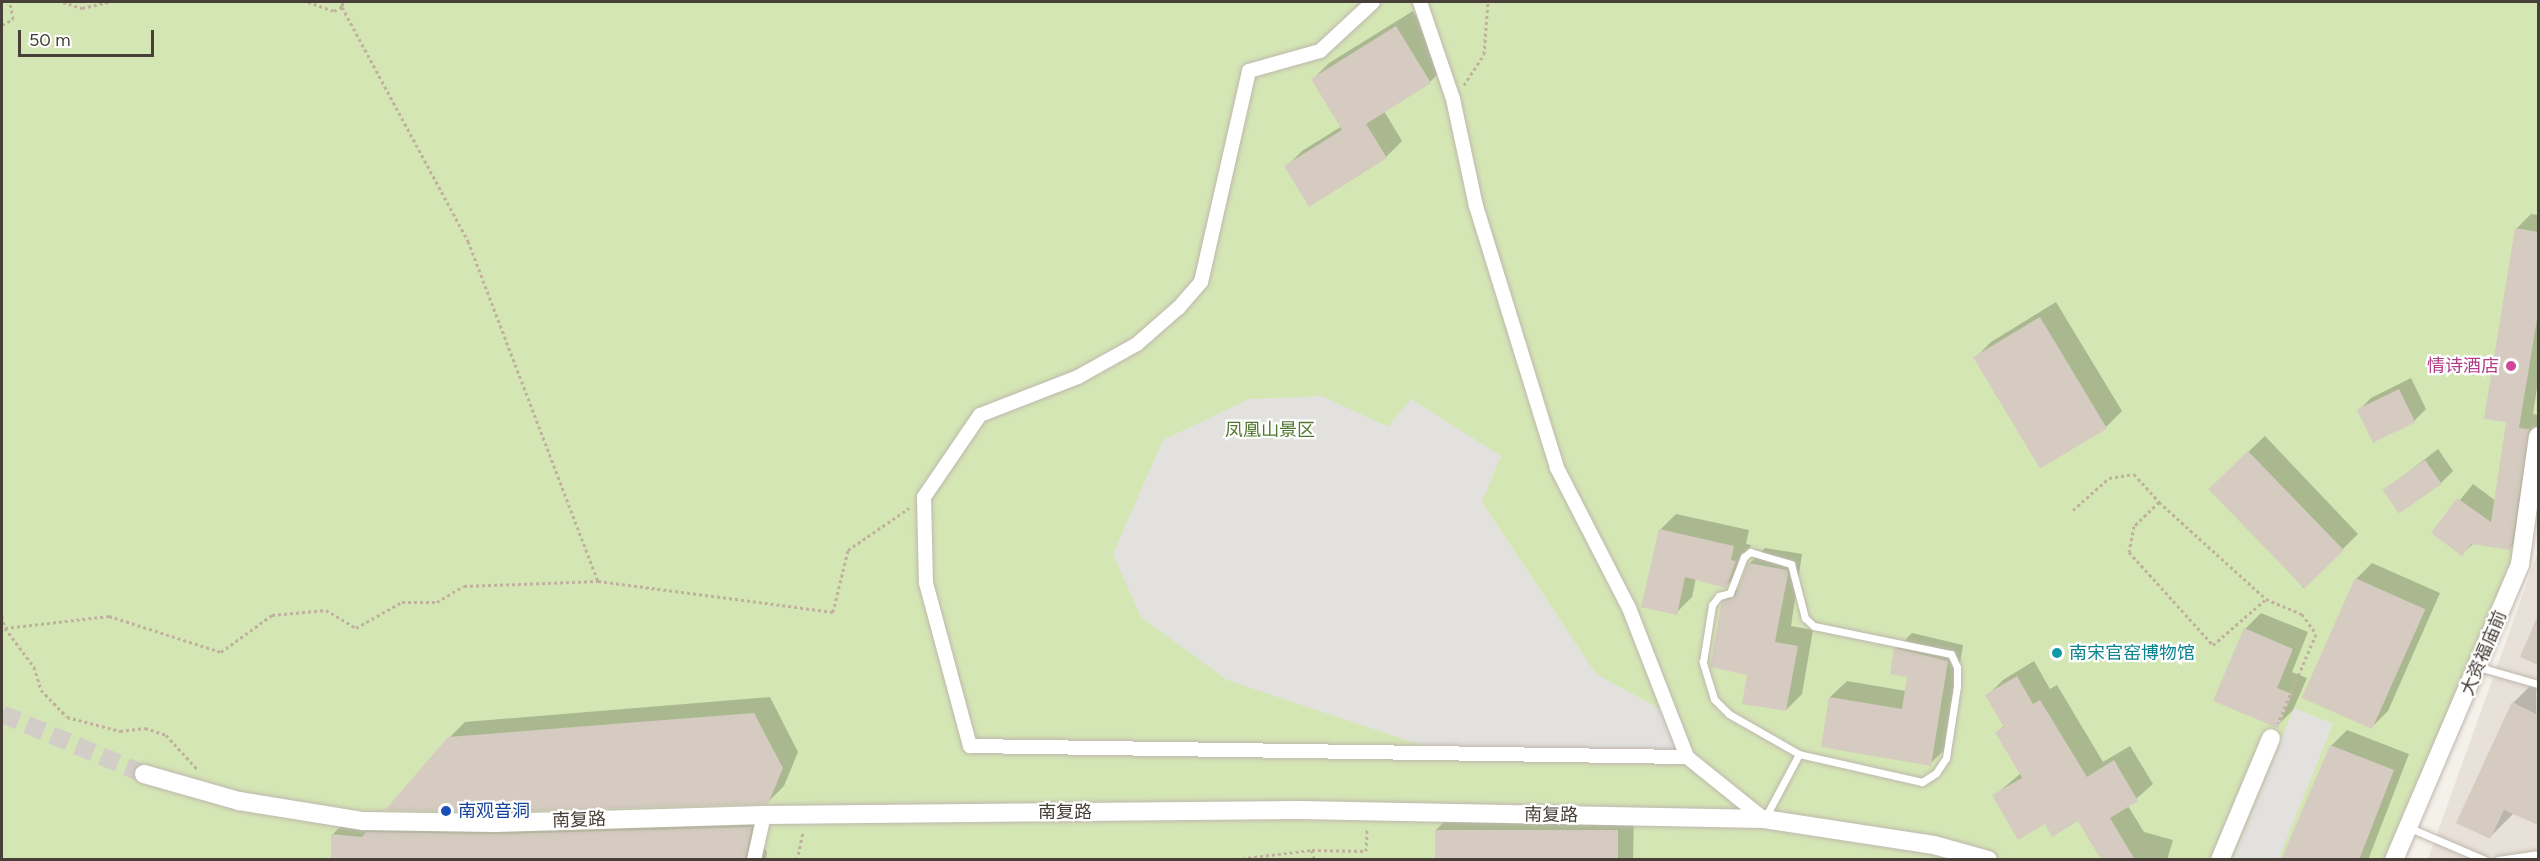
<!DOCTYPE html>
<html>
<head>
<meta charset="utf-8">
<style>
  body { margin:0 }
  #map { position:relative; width:2540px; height:861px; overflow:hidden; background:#f4f0ea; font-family:Figtree,"Noto Sans SC",sans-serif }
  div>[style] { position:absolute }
  .residential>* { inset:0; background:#e8e1d9 }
  .green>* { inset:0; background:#d5e6b5 }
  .parking>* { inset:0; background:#e3e1de; transform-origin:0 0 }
  .shadow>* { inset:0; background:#0003 }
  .building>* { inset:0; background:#d5cbc0; transform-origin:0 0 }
  .tertiary-tunnel>* { height:18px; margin-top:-9px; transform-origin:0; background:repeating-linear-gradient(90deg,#d2cdc6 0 18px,transparent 0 27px) }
  .path>* { height:3px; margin-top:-1.5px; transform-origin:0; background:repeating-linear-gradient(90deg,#c0b19f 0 3px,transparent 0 6px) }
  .roads { filter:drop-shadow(0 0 2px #bfb7ad) drop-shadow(0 0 2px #bfb7ad) }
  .service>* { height:7px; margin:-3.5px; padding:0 3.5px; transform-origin:3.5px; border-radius:3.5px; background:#fff }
  .minor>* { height:14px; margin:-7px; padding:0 7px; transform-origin:7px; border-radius:7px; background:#fff }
  .tertiary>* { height:18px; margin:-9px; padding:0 9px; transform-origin:9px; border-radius:9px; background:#fff }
  .dots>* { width:16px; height:16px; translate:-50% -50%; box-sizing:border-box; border:3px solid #fff; border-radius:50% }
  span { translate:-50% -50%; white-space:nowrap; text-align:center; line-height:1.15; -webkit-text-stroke:4.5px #fff; paint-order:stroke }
  .hotel-label { font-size:18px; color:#b23c85 }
  .right { translate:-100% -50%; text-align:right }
  .park-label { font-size:18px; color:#51772e }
  .culture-label { font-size:18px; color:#0d838f }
  .left { translate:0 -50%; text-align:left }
  .street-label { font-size:18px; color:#484038 }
  .transit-label { font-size:18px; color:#164399 }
  .frame { position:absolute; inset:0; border:3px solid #484038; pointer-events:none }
  .scale { position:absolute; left:18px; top:30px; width:136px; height:27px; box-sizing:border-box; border:3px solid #484038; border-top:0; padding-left:8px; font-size:18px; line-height:21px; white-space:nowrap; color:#484038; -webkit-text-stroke:4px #fff; paint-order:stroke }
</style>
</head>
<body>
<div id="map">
  <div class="residential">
    <i style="clip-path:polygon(2538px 552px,2538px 859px,2428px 859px)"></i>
  </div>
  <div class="green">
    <i style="clip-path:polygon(2px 2px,2538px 2px,2538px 511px,2399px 859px,2px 860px)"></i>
  </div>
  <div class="parking">
    <i style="clip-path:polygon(1322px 396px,1388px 427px,1411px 399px,1501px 456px,1482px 502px,1596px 674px,1671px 715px,1687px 757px,1445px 753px,1227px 680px,1141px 617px,1113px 554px,1163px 440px,1249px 399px)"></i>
    <i style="left:2294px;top:708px;width:42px;height:165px;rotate:22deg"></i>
  </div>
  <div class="shadow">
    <i style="clip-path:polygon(1413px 11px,1446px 66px,1430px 82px,1384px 111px,1402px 141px,1386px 157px,1286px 167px,1302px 151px,1342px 126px,1313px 79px,1329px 63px)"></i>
    <i style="clip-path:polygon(2531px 214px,2538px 215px,2538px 381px,2533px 414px,2538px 415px,2538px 442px,2525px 534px,2510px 548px,2474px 543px,2462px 554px,2433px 533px,2473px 484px,2496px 501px,2508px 421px,2516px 229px)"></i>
    <i style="clip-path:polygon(2056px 302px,2122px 411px,2106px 427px,1975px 358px,1991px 342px)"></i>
    <i style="clip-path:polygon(2411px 378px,2426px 409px,2414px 421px,2359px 410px,2371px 398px)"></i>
    <i style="clip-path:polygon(2265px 436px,2358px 534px,2303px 588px,2226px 473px)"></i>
    <i style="clip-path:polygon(2438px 449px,2453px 471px,2441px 483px,2385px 490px)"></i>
    <i style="clip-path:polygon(1676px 514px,1749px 530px,1746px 544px,1751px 545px,1741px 571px,1725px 587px,1696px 578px,1692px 597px,1676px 613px,1660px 530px)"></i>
    <i style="clip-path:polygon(1765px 548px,1802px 554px,1791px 626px,1813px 630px,1802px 694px,1786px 710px,1749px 674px,1723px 602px,1740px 586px,1749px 564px)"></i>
    <i style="clip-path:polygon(2372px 563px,2440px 593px,2388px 711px,2372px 727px,2356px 579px)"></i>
    <i style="clip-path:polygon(2261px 613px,2308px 632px,2292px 672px,2307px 678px,2293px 710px,2277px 726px,2245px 629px)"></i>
    <i style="clip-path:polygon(2538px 619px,2538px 664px,2522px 657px)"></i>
    <i style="clip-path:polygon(1912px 633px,1963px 645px,1946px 748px,1930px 764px,1830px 697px,1847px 681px,1906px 691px,1909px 676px,1896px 649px)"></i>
    <i style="clip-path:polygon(2034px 661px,2050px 689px,2057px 685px,2103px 762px,2130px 746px,2153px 784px,2128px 806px,2144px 832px,2173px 840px,2167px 860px,2102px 860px,2079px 819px,2045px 822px,1994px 796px,2021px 773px,1997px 732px,2005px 725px,1987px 696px,2003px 680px)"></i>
    <i style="clip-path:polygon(2536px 680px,2538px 824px,2514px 813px,2490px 837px,2513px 703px)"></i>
    <i style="clip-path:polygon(770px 697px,798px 752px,784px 786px,768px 802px,449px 738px,465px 722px)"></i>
    <i style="clip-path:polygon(2347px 730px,2409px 754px,2368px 860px,2283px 860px,2331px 746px)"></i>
    <i style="clip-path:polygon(767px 811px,760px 842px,767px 852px,766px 860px,332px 860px,332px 835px,348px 819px)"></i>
    <i style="clip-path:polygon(1452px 814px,1634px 814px,1633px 860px,1436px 860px,1436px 830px)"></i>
  </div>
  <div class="building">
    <i style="clip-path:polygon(1396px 26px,1431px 83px,1366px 124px,1387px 158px,1309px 207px,1284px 166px,1342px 130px,1311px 79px)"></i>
    <i style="clip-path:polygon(2515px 228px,2538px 232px,2538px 313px,2519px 428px,2529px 429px,2511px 550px,2471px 544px,2462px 556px,2431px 533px,2457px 498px,2491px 522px,2506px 422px,2484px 419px)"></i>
    <i style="left:2040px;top:317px;width:130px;height:78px;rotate:59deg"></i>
    <i style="left:2399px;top:389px;width:37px;height:47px;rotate:64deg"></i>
    <i style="left:2248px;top:451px;width:138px;height:55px;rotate:46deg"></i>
    <i style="left:2425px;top:460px;width:29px;height:52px;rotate:55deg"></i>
    <i style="clip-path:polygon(1659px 529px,1734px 546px,1731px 560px,1736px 561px,1726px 588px,1685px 577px,1677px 615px,1641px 607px)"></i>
    <i style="clip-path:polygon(1748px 563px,1787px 570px,1788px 574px,1775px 642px,1798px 646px,1786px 711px,1742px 704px,1747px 675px,1710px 667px,1722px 601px,1735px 596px)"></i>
    <i style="left:2355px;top:578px;width:77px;height:131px;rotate:24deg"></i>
    <i style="clip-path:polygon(2538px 615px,2538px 665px,2520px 657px)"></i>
    <i style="clip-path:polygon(2244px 628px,2293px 649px,2277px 688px,2292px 694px,2278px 728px,2213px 701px)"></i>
    <i style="clip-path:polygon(1894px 648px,1948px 661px,1931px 766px,1821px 747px,1829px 697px,1902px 709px,1907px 677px,1890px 674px)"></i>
    <i style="clip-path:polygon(2017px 676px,2033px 704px,2040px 700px,2087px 777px,2114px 760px,2138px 801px,2110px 818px,2135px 860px,2101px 860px,2078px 821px,2052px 837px,2045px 824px,2018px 840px,1992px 795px,2022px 778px,1995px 732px,2004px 727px,1985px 695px)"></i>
    <i style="clip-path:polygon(2512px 702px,2538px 715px,2538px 825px,2504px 810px,2490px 839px,2456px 823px)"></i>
    <i style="clip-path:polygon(754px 713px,783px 768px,768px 804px,495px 812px,385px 810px,448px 737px)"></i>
    <i style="clip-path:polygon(2330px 745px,2394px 770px,2359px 860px,2281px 860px)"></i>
    <i style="clip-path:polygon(752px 827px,745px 860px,331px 860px,331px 834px,362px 837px,366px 832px,495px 834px)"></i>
    <i style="left:1435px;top:830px;width:183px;height:30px"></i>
  </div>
  <div class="tertiary-tunnel">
    <i style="left:2px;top:714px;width:154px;rotate:22.9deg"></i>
  </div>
  <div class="path">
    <i style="left:63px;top:2px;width:20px;rotate:18deg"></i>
    <i style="left:82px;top:8px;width:27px;rotate:-13deg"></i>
    <i style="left:308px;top:2px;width:28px;rotate:19deg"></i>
    <i style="left:334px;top:11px;width:9px;rotate:-27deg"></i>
    <i style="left:342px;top:7px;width:5px;rotate:-101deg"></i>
    <i style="left:343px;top:2px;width:5px;rotate:101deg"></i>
    <i style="left:342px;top:7px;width:266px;rotate:61.7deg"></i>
    <i style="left:468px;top:241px;width:364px;rotate:69.1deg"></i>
    <i style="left:2px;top:25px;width:13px;rotate:-29deg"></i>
    <i style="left:13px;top:19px;width:17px;rotate:-100deg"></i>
    <i style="left:1464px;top:85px;width:37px;rotate:-57deg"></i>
    <i style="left:1484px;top:54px;width:52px;rotate:-85.6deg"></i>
    <i style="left:2159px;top:502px;width:144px;rotate:42.2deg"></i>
    <i style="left:2073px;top:510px;width:48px;rotate:-41.6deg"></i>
    <i style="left:2109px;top:478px;width:25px;rotate:-9deg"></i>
    <i style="left:2134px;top:474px;width:38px;rotate:48deg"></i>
    <i style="left:2159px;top:502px;width:35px;rotate:136deg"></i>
    <i style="left:2134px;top:526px;width:26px;rotate:101deg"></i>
    <i style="left:2129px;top:552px;width:125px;rotate:47.9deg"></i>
    <i style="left:2213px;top:645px;width:70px;rotate:-41deg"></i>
    <i style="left:2266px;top:599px;width:39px;rotate:23deg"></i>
    <i style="left:2302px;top:614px;width:24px;rotate:55deg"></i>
    <i style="left:2316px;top:634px;width:97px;rotate:113.1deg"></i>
    <i style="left:2px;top:616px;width:12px;rotate:76deg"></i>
    <i style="left:5px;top:628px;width:49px;rotate:53.4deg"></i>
    <i style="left:34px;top:667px;width:24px;rotate:73deg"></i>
    <i style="left:41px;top:690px;width:37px;rotate:46deg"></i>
    <i style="left:67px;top:717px;width:55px;rotate:14.8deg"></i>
    <i style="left:120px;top:731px;width:25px;rotate:-7deg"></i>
    <i style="left:145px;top:728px;width:22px;rotate:18deg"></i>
    <i style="left:166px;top:735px;width:46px;rotate:47.6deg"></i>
    <i style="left:5px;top:628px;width:105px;rotate:-6.6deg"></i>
    <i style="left:109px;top:616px;width:118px;rotate:17.8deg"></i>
    <i style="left:221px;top:652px;width:63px;rotate:-36deg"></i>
    <i style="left:272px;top:615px;width:54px;rotate:-5.3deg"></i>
    <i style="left:326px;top:610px;width:35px;rotate:31deg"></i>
    <i style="left:356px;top:628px;width:53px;rotate:-29.5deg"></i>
    <i style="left:402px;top:602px;width:35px"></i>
    <i style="left:437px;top:602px;width:31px;rotate:-31deg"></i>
    <i style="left:464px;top:586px;width:134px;rotate:-2.1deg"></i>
    <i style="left:598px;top:581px;width:237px;rotate:7.5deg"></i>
    <i style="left:833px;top:612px;width:64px;rotate:-76.4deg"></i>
    <i style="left:848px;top:550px;width:74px;rotate:-34.5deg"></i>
    <i style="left:1312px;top:850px;width:10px;rotate:79deg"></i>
    <i style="left:797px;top:860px;width:29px;rotate:-78deg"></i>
    <i style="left:1230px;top:860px;width:83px;rotate:-7deg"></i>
    <i style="left:1312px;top:850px;width:54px;rotate:1.1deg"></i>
    <i style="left:1366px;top:851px;width:22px;rotate:-87deg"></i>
  </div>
  <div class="roads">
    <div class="service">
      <i style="left:1750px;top:552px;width:43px;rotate:16.3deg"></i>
      <i style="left:1791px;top:564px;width:56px;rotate:75.5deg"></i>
      <i style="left:1805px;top:618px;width:12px;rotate:42deg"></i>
      <i style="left:1814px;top:626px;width:140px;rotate:11.6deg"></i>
      <i style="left:1951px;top:654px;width:14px;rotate:65deg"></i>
      <i style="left:1957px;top:667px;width:19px;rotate:90deg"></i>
      <i style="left:1957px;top:686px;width:73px;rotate:98.7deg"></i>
      <i style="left:1946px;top:758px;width:18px;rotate:124deg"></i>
      <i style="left:1936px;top:773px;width:17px;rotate:147deg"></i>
      <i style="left:1922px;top:782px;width:126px;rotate:-167.2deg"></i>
      <i style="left:1799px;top:754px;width:81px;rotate:-150.3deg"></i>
      <i style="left:1729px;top:714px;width:21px;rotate:-135deg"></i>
      <i style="left:1714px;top:699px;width:39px;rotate:-107deg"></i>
      <i style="left:1703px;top:662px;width:58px;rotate:-81deg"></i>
      <i style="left:1712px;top:605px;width:11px;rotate:-52deg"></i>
      <i style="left:1719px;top:596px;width:11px;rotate:-15deg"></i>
      <i style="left:1730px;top:593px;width:39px;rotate:-69deg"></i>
      <i style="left:1744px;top:557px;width:8px;rotate:-40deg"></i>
      <i style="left:2479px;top:667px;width:61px;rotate:16.1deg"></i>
      <i style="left:1765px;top:818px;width:72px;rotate:-62deg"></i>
      <i style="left:2410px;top:828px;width:82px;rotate:23.1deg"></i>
      <i style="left:2498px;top:860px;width:40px;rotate:-8.5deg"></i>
    </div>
    <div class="minor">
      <i style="left:1373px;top:2px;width:72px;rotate:137.2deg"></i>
      <i style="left:1320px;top:51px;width:74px;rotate:164.3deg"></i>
      <i style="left:1249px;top:71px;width:216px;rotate:102.8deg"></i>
      <i style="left:1201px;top:282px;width:35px;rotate:131deg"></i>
      <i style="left:1178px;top:308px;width:55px;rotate:138.7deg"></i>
      <i style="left:1137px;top:344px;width:68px;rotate:150.8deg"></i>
      <i style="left:1078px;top:377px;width:105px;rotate:158.8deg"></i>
      <i style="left:980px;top:415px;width:99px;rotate:124.3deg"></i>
      <i style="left:924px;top:497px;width:86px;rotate:88.7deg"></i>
      <i style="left:926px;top:583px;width:169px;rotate:74.9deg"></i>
      <i style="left:970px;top:746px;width:717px;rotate:0.88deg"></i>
      <i style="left:1420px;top:2px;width:102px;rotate:71.2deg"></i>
      <i style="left:1453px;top:99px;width:109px;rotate:77.9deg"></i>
      <i style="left:1476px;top:206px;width:274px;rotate:72.8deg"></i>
      <i style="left:1557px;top:468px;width:157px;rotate:62.8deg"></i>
      <i style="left:1629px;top:608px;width:160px;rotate:68.7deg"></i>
      <i style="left:1687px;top:757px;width:99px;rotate:38.8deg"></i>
      <i style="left:754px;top:860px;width:46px;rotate:-77.5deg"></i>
    </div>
    <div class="tertiary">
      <i style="left:144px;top:774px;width:99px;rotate:15.9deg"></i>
      <i style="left:239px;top:801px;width:126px;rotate:9.2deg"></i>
      <i style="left:363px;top:821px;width:132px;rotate:0.9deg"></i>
      <i style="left:495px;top:823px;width:269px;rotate:-1.7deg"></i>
      <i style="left:764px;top:815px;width:536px;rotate:-0.53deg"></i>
      <i style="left:1300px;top:810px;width:464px;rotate:1.1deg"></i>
      <i style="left:1764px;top:819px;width:172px;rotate:8.7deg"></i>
      <i style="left:1934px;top:845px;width:56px;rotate:15.5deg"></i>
      <i style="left:2220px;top:860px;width:132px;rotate:-67.3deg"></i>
      <i style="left:2394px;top:860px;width:322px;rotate:-66.9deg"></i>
      <i style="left:2520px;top:564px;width:129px;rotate:-82deg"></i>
    </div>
  </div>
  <div class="dots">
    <i style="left:2511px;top:366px;background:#d1479c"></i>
    <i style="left:2057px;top:653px;background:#0f9aa8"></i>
    <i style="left:446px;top:811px;background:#1a4fb4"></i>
  </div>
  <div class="hotel-label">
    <span class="right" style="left:2499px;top:366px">情诗酒店</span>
  </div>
  <div class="park-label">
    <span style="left:1270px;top:430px">凤凰山景区</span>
  </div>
  <div class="culture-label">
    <span class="left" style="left:2069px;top:653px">南宋官窑博物馆</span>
  </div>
  <div class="street-label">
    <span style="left:2484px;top:653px;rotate:-67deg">大资福庙前</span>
    <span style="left:1065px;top:812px">南复路</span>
    <span style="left:1551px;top:815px;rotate:1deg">南复路</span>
    <span style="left:579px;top:820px;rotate:-2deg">南复路</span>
  </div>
  <div class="transit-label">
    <span class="left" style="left:458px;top:811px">南观音洞</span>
  </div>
  <div class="frame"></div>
  <div class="scale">50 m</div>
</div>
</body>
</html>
